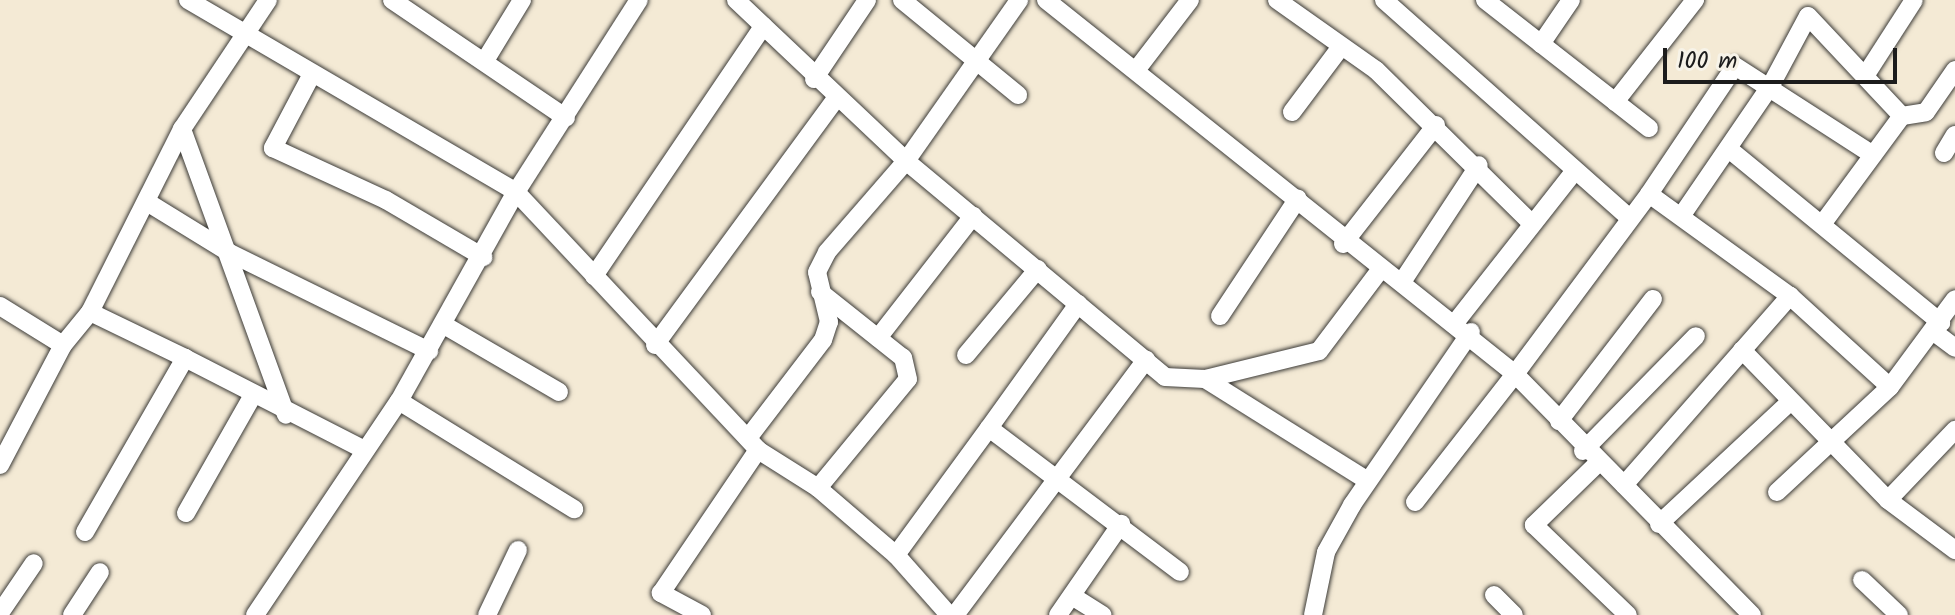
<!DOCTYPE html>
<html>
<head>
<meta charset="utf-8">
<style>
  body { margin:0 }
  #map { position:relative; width:1955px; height:615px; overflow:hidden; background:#f4ead5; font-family:Kalam,sans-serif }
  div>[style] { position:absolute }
  .roads { filter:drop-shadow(0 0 2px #3c3b38) drop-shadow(0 0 2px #3c3b38) }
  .minor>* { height:18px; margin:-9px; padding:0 9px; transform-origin:9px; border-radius:9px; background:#fff }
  span { translate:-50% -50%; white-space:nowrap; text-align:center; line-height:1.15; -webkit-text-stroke:7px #f7f3e8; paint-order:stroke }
  .scale { position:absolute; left:1663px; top:48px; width:234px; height:36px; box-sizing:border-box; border:4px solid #1c1c1c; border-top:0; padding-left:10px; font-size:24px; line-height:28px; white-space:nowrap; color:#1c1c1c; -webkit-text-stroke:6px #f7f3e8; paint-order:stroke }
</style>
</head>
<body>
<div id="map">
  <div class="roads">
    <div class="minor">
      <i style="left:188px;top:0;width:380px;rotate:30.3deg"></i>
      <i style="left:516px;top:192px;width:354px;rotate:46.8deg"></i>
      <i style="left:758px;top:450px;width:71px;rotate:32.3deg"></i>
      <i style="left:818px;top:488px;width:103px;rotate:40.7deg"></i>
      <i style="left:896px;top:555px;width:80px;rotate:48.5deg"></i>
      <i style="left:392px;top:0;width:210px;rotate:34.1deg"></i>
      <i style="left:736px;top:0;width:234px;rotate:43.4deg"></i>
      <i style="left:906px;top:161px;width:337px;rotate:39.8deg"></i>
      <i style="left:1165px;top:377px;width:40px;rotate:2.9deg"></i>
      <i style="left:1205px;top:379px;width:117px;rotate:-13.8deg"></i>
      <i style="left:1319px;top:351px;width:101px;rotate:-53deg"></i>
      <i style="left:902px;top:0;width:150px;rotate:39.3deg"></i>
      <i style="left:1046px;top:0;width:600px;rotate:38.57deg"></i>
      <i style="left:1515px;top:374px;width:224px;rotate:-53.3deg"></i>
      <i style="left:1649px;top:194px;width:174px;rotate:35.9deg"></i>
      <i style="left:1790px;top:296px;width:135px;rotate:42.3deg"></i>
      <i style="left:1277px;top:0;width:121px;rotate:35.3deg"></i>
      <i style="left:1376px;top:70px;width:215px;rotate:44.6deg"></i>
      <i style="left:1384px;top:0;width:325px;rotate:41.6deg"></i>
      <i style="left:1485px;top:0;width:208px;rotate:38deg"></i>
      <i style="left:1541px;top:44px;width:53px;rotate:-55.7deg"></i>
      <i style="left:486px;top:59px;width:69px;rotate:-58.6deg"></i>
      <i style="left:1137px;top:69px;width:87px;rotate:-52.5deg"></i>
      <i style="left:312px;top:74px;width:84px;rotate:117.8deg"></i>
      <i style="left:273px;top:148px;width:124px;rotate:24.7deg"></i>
      <i style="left:386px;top:200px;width:113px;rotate:30.4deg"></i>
      <i style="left:1865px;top:76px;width:90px;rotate:-57.2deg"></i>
      <i style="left:814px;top:79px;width:95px;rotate:-56.1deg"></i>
      <i style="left:1615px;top:102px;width:130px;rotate:-51.9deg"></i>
      <i style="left:1292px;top:112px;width:80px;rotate:-53.1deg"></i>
      <i style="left:182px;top:129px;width:304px;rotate:70deg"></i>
      <i style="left:1730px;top:150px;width:273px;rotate:39.3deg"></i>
      <i style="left:1944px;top:153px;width:21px;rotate:-59deg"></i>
      <i style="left:1649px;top:194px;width:154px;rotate:-56.1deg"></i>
      <i style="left:1735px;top:66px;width:164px;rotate:32.8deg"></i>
      <i style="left:147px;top:202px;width:97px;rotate:31.6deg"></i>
      <i style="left:230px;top:253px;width:222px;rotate:26.2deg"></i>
      <i style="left:1682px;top:215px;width:158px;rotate:-55.6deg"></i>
      <i style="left:1771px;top:85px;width:78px;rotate:-61.8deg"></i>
      <i style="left:1808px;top:16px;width:137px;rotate:46.8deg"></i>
      <i style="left:1902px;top:116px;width:24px;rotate:-9deg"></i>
      <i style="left:1926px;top:112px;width:51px;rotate:-55.4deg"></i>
      <i style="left:1823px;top:223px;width:133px;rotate:-53.6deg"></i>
      <i style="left:1343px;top:244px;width:151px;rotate:-52deg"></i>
      <i style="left:594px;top:276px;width:302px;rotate:-55.9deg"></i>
      <i style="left:1404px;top:279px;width:136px;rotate:-56.7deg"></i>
      <i style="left:0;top:306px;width:74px;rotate:31.8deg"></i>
      <i style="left:90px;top:312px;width:106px;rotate:25.8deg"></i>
      <i style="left:1220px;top:316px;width:141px;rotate:-56.5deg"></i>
      <i style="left:1455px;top:323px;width:192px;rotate:-51.8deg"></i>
      <i style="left:444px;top:325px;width:133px;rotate:30.2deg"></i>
      <i style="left:1934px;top:332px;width:26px;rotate:37deg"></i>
      <i style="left:878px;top:338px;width:155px;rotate:-52.1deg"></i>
      <i style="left:655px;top:345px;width:305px;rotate:-53.7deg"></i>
      <i style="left:1742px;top:350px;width:209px;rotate:45.8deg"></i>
      <i style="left:1888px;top:500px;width:84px;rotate:36.7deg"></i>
      <i style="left:966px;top:355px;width:112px;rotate:-50.1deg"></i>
      <i style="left:1205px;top:379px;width:192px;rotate:32deg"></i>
      <i style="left:399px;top:401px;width:206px;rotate:31.7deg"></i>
      <i style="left:1559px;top:421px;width:154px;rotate:-52.4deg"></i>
      <i style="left:989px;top:428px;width:153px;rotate:-54.3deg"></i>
      <i style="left:748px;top:438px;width:123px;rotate:-52.6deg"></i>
      <i style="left:823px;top:340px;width:19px;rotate:-72deg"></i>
      <i style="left:829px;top:322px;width:51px;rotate:-103.5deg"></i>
      <i style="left:817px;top:272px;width:22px;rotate:-63deg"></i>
      <i style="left:827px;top:252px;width:121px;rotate:-49deg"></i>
      <i style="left:906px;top:161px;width:197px;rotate:-54.9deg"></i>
      <i style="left:1583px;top:451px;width:161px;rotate:-45.5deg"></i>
      <i style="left:1597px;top:464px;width:88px;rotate:135.9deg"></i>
      <i style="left:1534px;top:525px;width:130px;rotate:43.8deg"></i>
      <i style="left:0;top:465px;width:136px;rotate:-62.3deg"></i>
      <i style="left:63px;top:345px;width:43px;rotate:-50.7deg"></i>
      <i style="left:90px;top:312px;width:205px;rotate:-63.3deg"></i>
      <i style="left:182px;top:129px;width:155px;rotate:-56.3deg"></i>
      <i style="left:1624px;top:485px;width:252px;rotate:-48.7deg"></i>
      <i style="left:818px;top:488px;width:141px;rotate:-50.5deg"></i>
      <i style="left:908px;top:379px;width:22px;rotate:-103deg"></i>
      <i style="left:903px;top:358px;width:106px;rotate:-141.5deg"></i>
      <i style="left:1777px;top:492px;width:154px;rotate:-42.9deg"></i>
      <i style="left:1890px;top:387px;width:109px;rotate:-53.5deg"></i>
      <i style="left:1888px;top:500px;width:97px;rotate:-46.3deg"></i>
      <i style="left:1415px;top:502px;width:162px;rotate:-52deg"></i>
      <i style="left:1515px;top:374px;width:338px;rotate:45.5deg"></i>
      <i style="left:186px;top:513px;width:136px;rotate:-60.4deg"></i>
      <i style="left:1659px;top:524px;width:180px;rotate:-43deg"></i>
      <i style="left:85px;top:532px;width:201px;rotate:-60.1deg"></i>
      <i style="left:185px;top:358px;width:198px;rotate:27.1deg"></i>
      <i style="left:896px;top:555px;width:157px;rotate:-53.8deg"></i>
      <i style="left:989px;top:428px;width:239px;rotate:37deg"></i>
      <i style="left:1862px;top:580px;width:51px;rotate:43.4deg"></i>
      <i style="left:1494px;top:595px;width:28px;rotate:45deg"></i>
      <i style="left:1072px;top:596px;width:36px;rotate:32deg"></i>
      <i style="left:0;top:613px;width:60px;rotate:-55.8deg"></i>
      <i style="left:72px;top:615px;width:51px;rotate:-56.9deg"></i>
      <i style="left:255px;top:615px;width:258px;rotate:-56.1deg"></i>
      <i style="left:399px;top:401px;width:240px;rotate:-60.8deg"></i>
      <i style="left:516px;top:192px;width:228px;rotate:-57.4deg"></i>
      <i style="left:487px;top:615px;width:72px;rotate:-64.5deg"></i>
      <i style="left:702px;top:615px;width:47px;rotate:-151.8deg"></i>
      <i style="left:661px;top:593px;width:173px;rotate:-55.9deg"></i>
      <i style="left:955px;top:615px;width:319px;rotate:-53.2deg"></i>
      <i style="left:1058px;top:615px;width:111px;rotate:-55.3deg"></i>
      <i style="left:1313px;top:615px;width:64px;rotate:-78.3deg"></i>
      <i style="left:1326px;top:552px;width:54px;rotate:-61deg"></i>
      <i style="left:1352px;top:505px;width:210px;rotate:-55.5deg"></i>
    </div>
  </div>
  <div class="scale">100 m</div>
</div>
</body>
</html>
